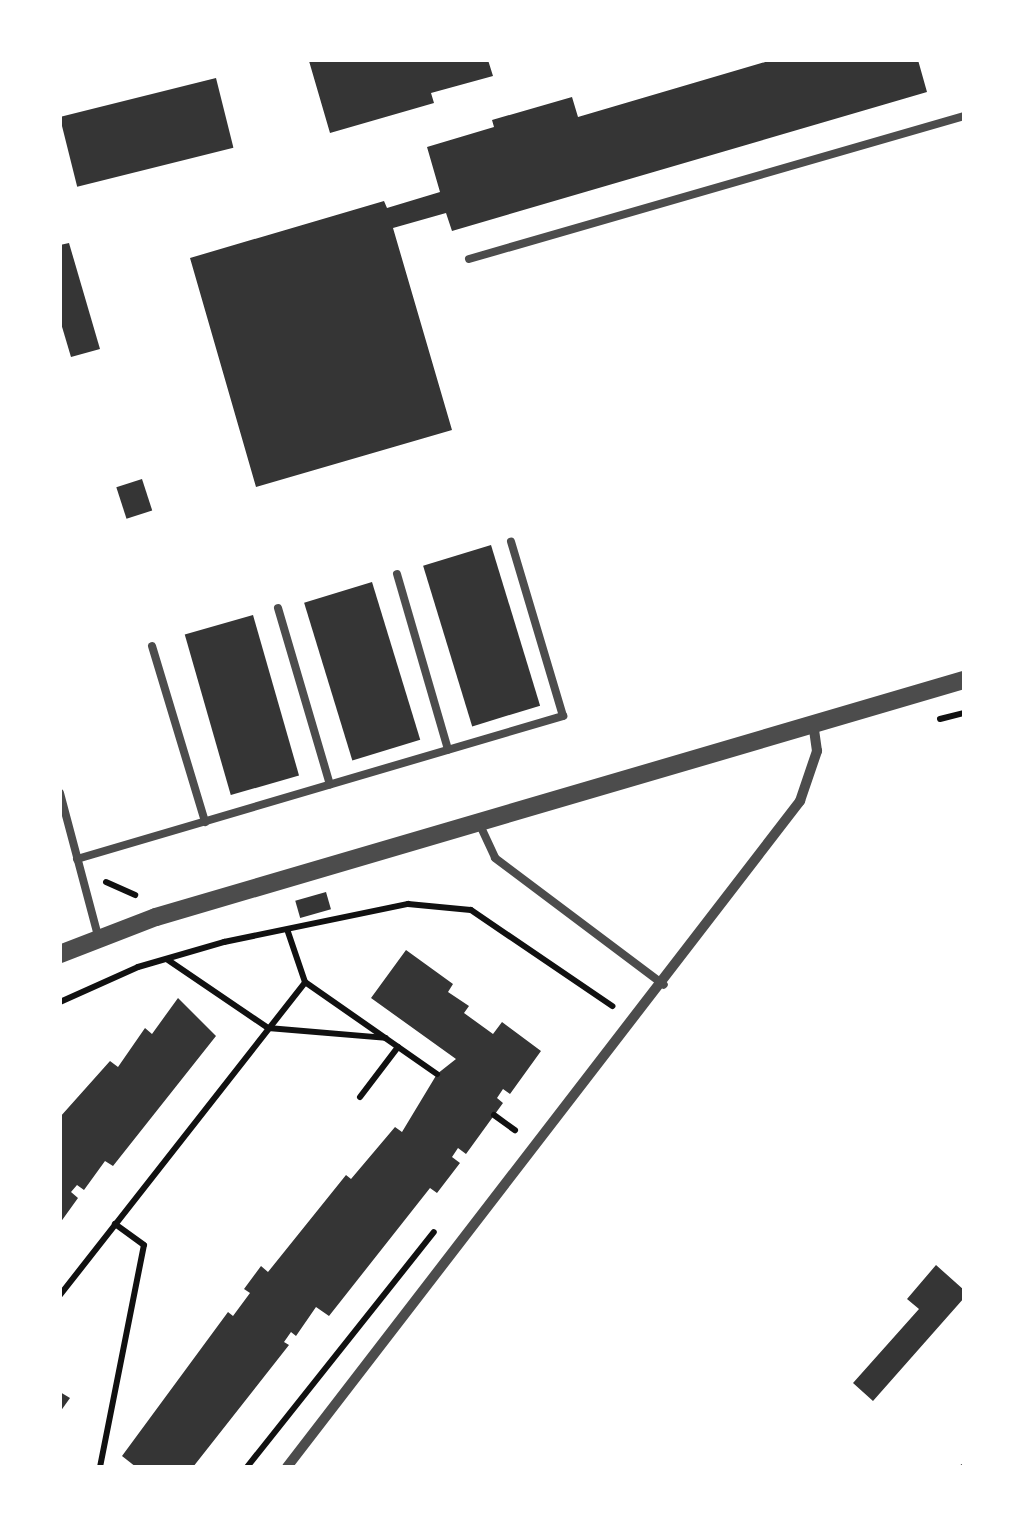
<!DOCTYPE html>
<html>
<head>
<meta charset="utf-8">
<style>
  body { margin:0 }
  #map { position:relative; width:1024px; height:1527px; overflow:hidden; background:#fff; font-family:Mulish,sans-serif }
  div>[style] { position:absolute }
  .building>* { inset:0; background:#353535; transform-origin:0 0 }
  .path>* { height:6px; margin:-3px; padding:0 3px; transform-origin:3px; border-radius:3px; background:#111 }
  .service>* { height:8px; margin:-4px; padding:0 4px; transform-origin:4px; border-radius:4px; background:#4c4c4c }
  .minor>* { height:10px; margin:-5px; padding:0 5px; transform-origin:5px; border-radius:5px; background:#4c4c4c }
  .tertiary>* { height:18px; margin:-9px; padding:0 9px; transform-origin:9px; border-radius:9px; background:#4c4c4c }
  span { translate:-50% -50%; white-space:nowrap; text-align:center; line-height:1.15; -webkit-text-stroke:9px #fff; paint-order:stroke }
  .frame { position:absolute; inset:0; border:62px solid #fff; pointer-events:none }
</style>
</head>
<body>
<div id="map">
  <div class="building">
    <i style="clip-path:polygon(488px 60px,493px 76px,431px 93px,434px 103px,330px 133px,309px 61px)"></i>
    <i style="clip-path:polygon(772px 60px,918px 60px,927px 92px,452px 231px,446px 213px,393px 228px,452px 430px,256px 487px,190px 258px,384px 201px,387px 208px,440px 192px,427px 147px,494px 127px,492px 120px,572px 97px,578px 117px)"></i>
    <i style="left:216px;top:78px;width:72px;height:161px;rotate:76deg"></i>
    <i style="clip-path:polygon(69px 243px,100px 349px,71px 357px,60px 320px,60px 245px)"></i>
    <i style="left:142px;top:479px;width:33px;height:27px;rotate:72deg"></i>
    <i style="left:491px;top:545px;width:168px;height:71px;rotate:73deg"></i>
    <i style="left:372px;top:582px;width:165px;height:71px;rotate:73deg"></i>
    <i style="left:253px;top:615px;width:167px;height:71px;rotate:74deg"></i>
    <i style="left:326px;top:892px;width:18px;height:32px;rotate:74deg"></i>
    <i style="clip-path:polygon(406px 950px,453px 984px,448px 992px,469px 1006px,464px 1013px,493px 1034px,502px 1022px,541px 1051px,510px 1094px,503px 1089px,497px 1098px,503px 1103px,466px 1154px,458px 1148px,452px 1157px,460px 1163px,437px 1193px,430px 1188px,329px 1316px,316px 1307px,296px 1336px,291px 1332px,284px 1342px,289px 1345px,193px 1467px,136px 1467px,122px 1456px,228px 1312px,233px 1316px,250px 1293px,244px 1289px,261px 1266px,268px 1272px,346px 1175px,351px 1179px,395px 1127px,402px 1132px,437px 1074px,456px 1059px,371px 998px)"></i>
    <i style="clip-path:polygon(178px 998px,216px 1036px,113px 1166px,105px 1161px,84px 1190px,77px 1185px,71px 1192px,78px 1198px,60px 1223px,60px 1117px,110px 1061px,118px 1067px,145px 1028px,152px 1034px)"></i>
    <i style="clip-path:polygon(936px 1265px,964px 1290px,964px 1298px,873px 1401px,853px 1383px,919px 1309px,907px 1299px)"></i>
    <i style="clip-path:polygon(60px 1392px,70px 1398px,60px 1412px)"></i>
  </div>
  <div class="path">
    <i style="left:940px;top:719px;width:25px;rotate:-14deg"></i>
    <i style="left:106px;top:882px;width:32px;rotate:24deg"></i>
    <i style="left:288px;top:932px;width:53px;rotate:71.2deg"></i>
    <i style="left:305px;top:982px;width:161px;rotate:34.9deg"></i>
    <i style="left:168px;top:960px;width:121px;rotate:34.2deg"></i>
    <i style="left:268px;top:1028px;width:118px;rotate:4.8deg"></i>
    <i style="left:60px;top:1002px;width:85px;rotate:-24.2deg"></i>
    <i style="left:138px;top:967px;width:90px;rotate:-16.2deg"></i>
    <i style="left:224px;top:942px;width:188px;rotate:-11.7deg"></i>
    <i style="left:408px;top:904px;width:63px;rotate:5.4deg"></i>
    <i style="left:471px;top:910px;width:171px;rotate:34.2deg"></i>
    <i style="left:360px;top:1097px;width:63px;rotate:-52.8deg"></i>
    <i style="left:494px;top:1115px;width:26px;rotate:36deg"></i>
    <i style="left:60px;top:1295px;width:397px;rotate:-51.9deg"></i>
    <i style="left:100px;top:1467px;width:226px;rotate:-78.8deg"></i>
    <i style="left:144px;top:1245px;width:36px;rotate:-144deg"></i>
    <i style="left:247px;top:1467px;width:300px;rotate:-51.5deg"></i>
    <i style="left:963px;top:1467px;width:1px"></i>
  </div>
  <div class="service">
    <i style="left:469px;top:259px;width:515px;rotate:-16.11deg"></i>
    <i style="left:397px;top:574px;width:183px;rotate:73.8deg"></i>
    <i style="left:278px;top:608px;width:184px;rotate:73.6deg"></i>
    <i style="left:152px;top:646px;width:184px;rotate:73.2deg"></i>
    <i style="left:60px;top:793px;width:148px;rotate:75.1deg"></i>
    <i style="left:479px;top:823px;width:38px;rotate:65deg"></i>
    <i style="left:495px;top:858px;width:211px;rotate:36.9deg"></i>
    <i style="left:77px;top:859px;width:507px;rotate:-16.4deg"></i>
    <i style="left:563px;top:716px;width:182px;rotate:-106.6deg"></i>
  </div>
  <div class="minor">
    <i style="left:287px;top:1467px;width:841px;rotate:-52.39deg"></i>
    <i style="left:800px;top:801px;width:53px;rotate:-71.2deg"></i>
    <i style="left:817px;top:751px;width:28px;rotate:-98deg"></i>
  </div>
  <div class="tertiary">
    <i style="left:60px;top:954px;width:103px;rotate:-21.1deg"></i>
    <i style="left:156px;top:917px;width:842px;rotate:-16.35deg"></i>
  </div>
  <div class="frame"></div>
</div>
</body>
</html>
